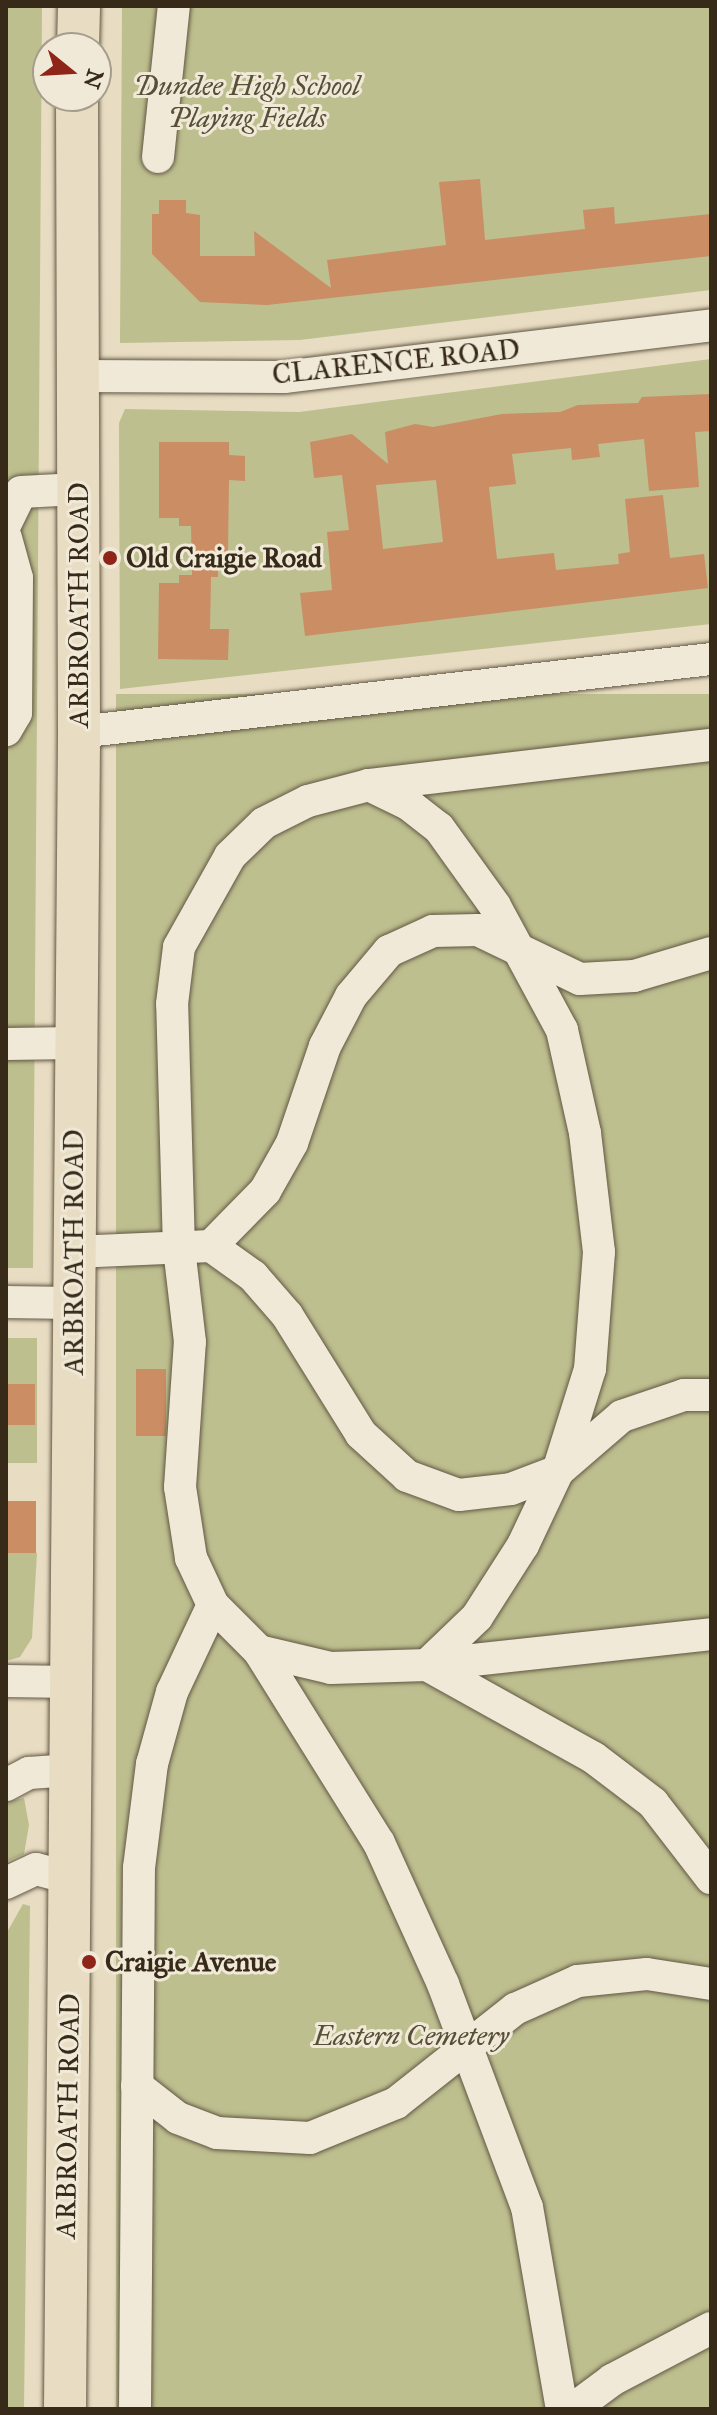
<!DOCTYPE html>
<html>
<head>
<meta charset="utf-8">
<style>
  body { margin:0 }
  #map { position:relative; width:717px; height:2415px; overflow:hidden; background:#e8ddc3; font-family:"IM FELL Great Primer",serif }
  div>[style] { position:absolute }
  .green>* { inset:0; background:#bdbf8f; transform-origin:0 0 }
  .building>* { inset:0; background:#ca8d64; transform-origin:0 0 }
  .roads { filter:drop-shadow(0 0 2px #635744) drop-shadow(0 0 2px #635744) }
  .minor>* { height:32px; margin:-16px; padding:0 16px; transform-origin:16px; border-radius:16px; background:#f0e9d8 }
  .major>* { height:42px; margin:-21px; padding:0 21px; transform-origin:21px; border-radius:21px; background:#e8ddc3 }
  .dots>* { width:22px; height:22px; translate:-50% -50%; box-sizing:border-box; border:4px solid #f0e9d8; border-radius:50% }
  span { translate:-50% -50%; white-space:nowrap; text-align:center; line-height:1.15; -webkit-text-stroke:6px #f0e9d8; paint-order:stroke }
  .park-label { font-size:28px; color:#584f36; font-style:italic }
  .street-label { font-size:28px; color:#372a19 }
  .poi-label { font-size:28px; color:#372a19; font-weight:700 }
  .left { translate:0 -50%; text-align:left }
  .frame { position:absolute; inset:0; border:8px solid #372a19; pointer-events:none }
  .north { position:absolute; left:32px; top:32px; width:80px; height:80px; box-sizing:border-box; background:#f0e9d8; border:2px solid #a69d8c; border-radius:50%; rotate:108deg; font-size:22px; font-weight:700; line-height:32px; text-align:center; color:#372a19 }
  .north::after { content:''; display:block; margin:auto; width:28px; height:36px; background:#8f2418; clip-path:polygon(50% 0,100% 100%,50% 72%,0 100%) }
</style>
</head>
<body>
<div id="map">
  <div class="green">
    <i style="clip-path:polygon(6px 6px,42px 6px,33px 1268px,6px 1268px)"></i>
    <i style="clip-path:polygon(122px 6px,711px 6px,711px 290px,300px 340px,120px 343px)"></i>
    <i style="clip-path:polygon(711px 359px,711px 624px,120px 689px,119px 423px,125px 409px,299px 412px)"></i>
    <i style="left:711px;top:694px;width:1715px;height:595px;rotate:90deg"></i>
    <i style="left:6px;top:1338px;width:31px;height:125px"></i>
    <i style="clip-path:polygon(6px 1553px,37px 1553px,32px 1638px,20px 1657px,6px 1661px)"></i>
    <i style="clip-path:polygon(24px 1798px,29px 1825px,24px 1854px,6px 1862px,6px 1802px)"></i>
    <i style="clip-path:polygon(23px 1904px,30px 1906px,24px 2409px,6px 2409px,6px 1934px)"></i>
  </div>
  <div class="building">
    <i style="clip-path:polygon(480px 179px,485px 240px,585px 229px,583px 210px,614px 207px,615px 224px,711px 214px,711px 256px,267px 305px,200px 302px,152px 254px,152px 214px,159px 214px,159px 200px,186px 200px,186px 213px,200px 215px,200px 256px,255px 256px,254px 231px,331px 288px,327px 260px,446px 245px,439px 182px)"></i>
    <i style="clip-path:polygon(evenodd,711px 394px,711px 431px,695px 432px,699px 487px,649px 491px,644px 439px,598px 444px,600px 457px,572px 460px,571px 448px,512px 454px,516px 484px,489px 487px,497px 559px,554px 553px,556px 570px,619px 564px,618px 554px,630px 552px,625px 499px,663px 495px,670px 558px,704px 554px,708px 588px,305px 636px,300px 593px,332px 590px,327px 532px,349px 530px,342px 475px,314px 478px,310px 442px,352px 434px,388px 464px,385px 432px,415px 424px,433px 427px,502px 414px,560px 412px,578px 405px,638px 403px,642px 397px,711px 394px,436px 480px,443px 542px,383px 549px,376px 485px,436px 480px)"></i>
    <i style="clip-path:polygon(159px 442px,229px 442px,229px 455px,245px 456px,245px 481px,229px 480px,228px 551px,218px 551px,218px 577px,211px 577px,210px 629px,229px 629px,228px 660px,158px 659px,159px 583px,179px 583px,179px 575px,192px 575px,191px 526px,179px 526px,179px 518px,159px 518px)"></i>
    <i style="left:136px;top:1369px;width:30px;height:67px"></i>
    <i style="left:35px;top:1384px;width:41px;height:29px;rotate:90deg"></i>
    <i style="left:6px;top:1501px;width:30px;height:52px"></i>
  </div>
  <div class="roads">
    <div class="minor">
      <i style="left:158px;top:157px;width:152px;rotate:-84deg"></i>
      <i style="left:79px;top:376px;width:205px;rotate:0.3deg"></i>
      <i style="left:284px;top:377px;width:430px;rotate:-6.9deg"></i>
      <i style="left:6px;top:523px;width:34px;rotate:-64deg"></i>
      <i style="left:21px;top:492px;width:57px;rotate:-3deg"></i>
      <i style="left:6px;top:538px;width:41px;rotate:74.6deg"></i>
      <i style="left:17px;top:578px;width:135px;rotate:90.4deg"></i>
      <i style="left:16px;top:713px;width:20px;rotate:120deg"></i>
      <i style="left:79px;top:732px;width:636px;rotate:-6.59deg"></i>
      <i style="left:369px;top:785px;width:43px;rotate:26deg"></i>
      <i style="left:408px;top:804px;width:39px;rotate:38deg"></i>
      <i style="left:439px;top:828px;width:96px;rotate:54.3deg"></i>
      <i style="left:495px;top:906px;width:141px;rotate:61.6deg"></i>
      <i style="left:562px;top:1030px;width:106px;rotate:77.4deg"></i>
      <i style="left:585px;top:1133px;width:120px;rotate:83.3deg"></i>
      <i style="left:599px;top:1252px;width:117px;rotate:94.4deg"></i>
      <i style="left:590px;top:1369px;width:107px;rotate:107.4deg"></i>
      <i style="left:558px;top:1471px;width:82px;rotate:115.3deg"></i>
      <i style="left:523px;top:1545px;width:85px;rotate:122.6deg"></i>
      <i style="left:477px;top:1617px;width:69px;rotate:136.2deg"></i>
      <i style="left:427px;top:1665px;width:96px;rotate:178.2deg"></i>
      <i style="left:331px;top:1668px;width:74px;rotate:-166.7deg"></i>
      <i style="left:259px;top:1651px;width:65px;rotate:-135deg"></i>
      <i style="left:213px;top:1605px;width:52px;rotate:-115.1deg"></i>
      <i style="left:191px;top:1558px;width:72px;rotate:-98.8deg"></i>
      <i style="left:180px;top:1487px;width:145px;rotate:-86.1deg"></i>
      <i style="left:190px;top:1342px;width:94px;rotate:-96.7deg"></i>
      <i style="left:179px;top:1249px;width:245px;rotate:-91.6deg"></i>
      <i style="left:172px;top:1004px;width:57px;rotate:-83deg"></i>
      <i style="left:179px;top:947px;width:104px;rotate:-60.7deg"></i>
      <i style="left:230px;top:856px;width:47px;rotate:-44.1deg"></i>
      <i style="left:264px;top:823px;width:49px;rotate:-26.6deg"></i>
      <i style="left:308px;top:801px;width:63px;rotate:-14.7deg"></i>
      <i style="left:369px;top:785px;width:344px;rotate:-6.7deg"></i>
      <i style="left:6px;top:1044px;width:69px;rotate:-0.8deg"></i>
      <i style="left:211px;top:1246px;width:77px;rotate:-45.5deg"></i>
      <i style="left:265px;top:1191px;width:55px;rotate:-60.6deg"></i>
      <i style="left:292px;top:1143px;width:102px;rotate:-71.2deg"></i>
      <i style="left:325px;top:1046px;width:56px;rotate:-62.5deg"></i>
      <i style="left:351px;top:996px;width:59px;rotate:-49.8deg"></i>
      <i style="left:389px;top:951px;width:48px;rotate:-24.4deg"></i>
      <i style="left:433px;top:931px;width:45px;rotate:-1.3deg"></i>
      <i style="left:478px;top:930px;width:113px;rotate:25.7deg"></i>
      <i style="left:580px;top:979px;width:54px;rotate:-3.2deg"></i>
      <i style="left:634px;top:976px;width:80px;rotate:-16.6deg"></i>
      <i style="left:74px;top:1252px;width:137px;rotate:-2.5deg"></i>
      <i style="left:211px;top:1246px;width:52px;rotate:35.5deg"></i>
      <i style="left:253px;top:1276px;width:52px;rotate:48.9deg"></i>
      <i style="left:287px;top:1315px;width:140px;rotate:58.1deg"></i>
      <i style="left:361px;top:1434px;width:62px;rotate:42.4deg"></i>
      <i style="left:407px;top:1476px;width:55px;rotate:20.1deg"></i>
      <i style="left:459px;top:1495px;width:52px;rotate:-6.6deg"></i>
      <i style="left:511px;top:1489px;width:50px;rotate:-21deg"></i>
      <i style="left:558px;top:1471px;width:84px;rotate:-40.7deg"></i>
      <i style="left:622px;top:1416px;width:65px;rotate:-18.7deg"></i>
      <i style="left:684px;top:1395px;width:27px"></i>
      <i style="left:6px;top:1302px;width:67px;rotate:0.9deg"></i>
      <i style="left:259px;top:1651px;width:226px;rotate:58deg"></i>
      <i style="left:379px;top:1843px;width:155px;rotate:65.6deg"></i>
      <i style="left:443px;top:1984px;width:238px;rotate:69.4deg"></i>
      <i style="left:527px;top:2207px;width:205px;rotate:80.2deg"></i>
      <i style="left:427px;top:1665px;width:191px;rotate:29.1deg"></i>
      <i style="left:594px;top:1758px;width:74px;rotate:37.3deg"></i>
      <i style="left:653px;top:1803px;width:95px;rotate:52.3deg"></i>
      <i style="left:427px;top:1665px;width:286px;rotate:-6.2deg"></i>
      <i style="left:6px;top:1681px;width:66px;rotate:0.9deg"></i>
      <i style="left:6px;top:1785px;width:26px;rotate:-28deg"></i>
      <i style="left:29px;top:1773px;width:42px;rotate:-4.1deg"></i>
      <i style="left:6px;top:1883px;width:33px;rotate:-25deg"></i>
      <i style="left:36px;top:1869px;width:35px;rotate:15deg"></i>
      <i style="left:137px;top:2086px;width:52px;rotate:38deg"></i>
      <i style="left:178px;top:2118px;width:42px;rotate:21deg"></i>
      <i style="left:217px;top:2133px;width:93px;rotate:3.1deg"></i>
      <i style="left:310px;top:2138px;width:93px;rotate:-22.1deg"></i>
      <i style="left:396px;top:2103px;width:152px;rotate:-38.3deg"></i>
      <i style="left:515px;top:2009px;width:69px;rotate:-24deg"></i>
      <i style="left:578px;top:1981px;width:69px;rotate:-5.8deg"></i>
      <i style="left:647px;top:1974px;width:65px;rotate:8.9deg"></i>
      <i style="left:135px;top:2409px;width:541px;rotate:-89.58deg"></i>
      <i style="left:139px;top:1868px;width:105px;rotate:-82.9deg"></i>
      <i style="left:152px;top:1764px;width:75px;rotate:-74.5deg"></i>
      <i style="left:172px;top:1692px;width:96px;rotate:-64.8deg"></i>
      <i style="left:573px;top:2409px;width:49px;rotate:-36.6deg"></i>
      <i style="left:612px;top:2380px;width:112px;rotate:-27.7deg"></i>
    </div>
    <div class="major">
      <i style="left:78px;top:48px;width:42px;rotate:-88.6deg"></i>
      <i style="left:65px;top:2409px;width:1677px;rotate:-89.52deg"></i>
      <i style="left:79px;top:732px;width:636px;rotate:-90.18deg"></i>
    </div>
  </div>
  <div class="dots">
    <i style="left:110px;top:558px;background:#8f2418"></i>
    <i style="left:89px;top:1962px;background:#8f2418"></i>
  </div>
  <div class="park-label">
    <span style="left:247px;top:102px">Dundee High School<br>Playing Fields</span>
    <span style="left:411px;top:2036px">Eastern Cemetery</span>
  </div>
  <div class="street-label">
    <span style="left:396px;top:362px;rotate:-6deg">CLARENCE ROAD</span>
    <span style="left:79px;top:605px;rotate:-90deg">ARBROATH ROAD</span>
    <span style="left:74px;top:1252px;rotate:-90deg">ARBROATH ROAD</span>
    <span style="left:68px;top:2116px;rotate:-89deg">ARBROATH ROAD</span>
  </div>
  <div class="poi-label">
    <span class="left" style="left:126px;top:558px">Old Craigie Road</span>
    <span class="left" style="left:105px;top:1962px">Craigie Avenue</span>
  </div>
  <div class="frame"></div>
  <div class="north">N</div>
</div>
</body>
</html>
